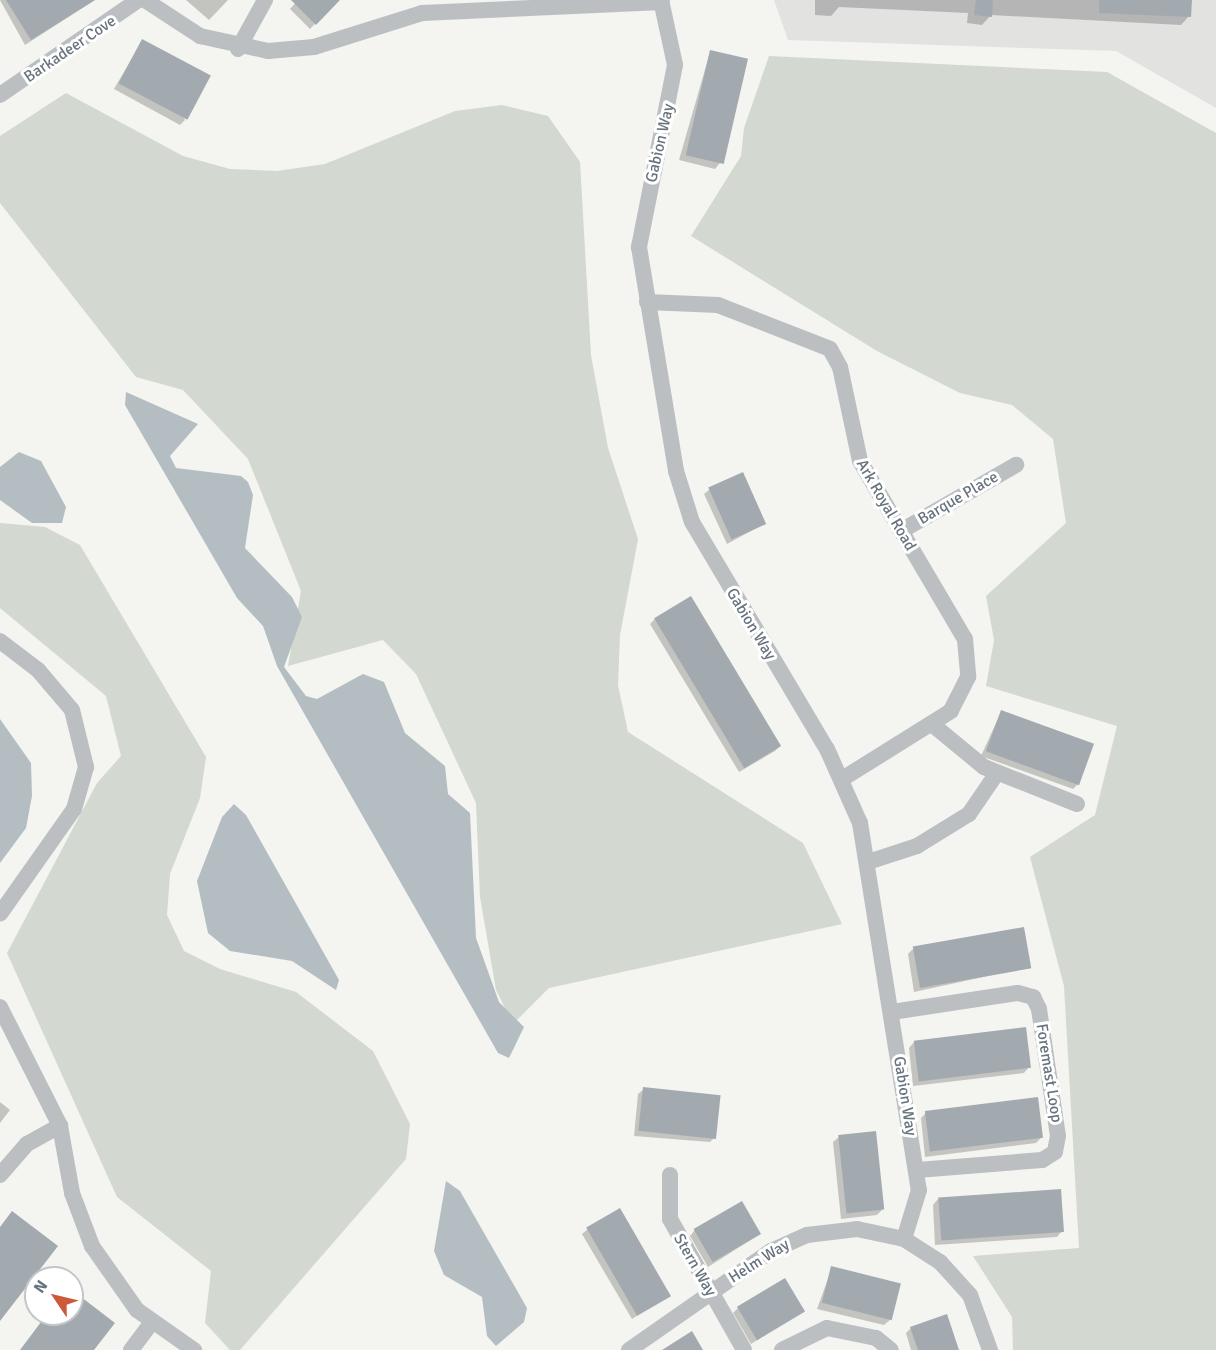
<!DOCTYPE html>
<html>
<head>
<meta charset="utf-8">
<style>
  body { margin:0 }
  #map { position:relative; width:1216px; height:1350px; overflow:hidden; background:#f4f4f1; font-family:Signika,sans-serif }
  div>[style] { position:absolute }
  .built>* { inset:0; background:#e2e3e1 }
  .green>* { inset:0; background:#d3d8d1 }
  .water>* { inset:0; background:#b4bec2 }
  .shadow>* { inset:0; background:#0003 }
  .building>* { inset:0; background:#a3aaaf; transform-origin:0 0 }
  .street>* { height:16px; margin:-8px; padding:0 8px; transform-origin:8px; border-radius:8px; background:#bbbfc2 }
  span { translate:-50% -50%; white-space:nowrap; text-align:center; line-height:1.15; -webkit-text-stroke:6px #fff; paint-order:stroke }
  .street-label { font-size:16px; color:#67747e }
  .north { position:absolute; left:24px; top:1266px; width:60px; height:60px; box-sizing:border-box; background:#fff; border:2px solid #c2c7cb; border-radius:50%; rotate:305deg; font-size:16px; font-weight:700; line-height:24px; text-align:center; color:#67747e }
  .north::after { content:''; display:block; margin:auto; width:21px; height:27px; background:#cb5a3a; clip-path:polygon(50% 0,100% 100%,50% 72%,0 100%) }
</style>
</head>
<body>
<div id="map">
  <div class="built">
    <i style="clip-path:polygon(774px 0,1216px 0,1216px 108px,1116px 51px,788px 40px)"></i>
  </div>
  <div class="green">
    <i style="clip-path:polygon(769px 56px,1107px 72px,1216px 133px,1216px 1350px,1013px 1350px,1012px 1317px,973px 1256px,1079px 1248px,1064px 986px,1030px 857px,1095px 815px,1117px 726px,986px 686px,994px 640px,986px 596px,1066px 523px,1053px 439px,1012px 405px,960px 393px,877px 351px,691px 236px,741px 156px,744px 128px)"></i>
    <i style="clip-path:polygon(66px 93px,183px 156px,230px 169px,277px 171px,325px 164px,455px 111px,502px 105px,548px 116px,580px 162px,591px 355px,608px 448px,638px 539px,620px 635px,618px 685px,628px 732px,803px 843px,842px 924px,549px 988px,513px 1024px,496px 990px,480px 897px,476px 803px,416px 674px,383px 640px,288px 666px,301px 591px,248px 459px,183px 390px,136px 377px,0 203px,0 136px)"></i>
    <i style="clip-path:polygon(0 523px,45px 527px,80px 545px,206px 757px,200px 798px,170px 874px,167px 915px,184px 951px,220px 969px,296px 992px,373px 1051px,410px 1124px,406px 1159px,240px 1350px,230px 1350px,205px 1323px,211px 1271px,117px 1197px,7px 953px,97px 783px,121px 756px,106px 696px,0 608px)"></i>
  </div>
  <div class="water">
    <i style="clip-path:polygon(126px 392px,198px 424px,170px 456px,176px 468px,241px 476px,248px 482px,253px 495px,245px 548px,292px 597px,302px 617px,284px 667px,306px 696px,317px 699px,363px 674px,384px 682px,405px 733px,445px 766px,448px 794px,470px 813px,476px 938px,499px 1002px,524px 1027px,509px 1058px,498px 1053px,277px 666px,263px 626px,237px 598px,125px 405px)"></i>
    <i style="clip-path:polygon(19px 452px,41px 461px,66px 507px,62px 523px,32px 523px,0 500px,0 467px)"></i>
    <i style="clip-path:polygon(0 719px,31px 763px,32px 796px,26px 828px,0 863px)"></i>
    <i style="clip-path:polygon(234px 804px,246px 815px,339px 980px,336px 990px,292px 961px,230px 951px,208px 933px,197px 881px,222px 817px)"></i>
    <i style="clip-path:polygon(446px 1181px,460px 1191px,527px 1308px,524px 1322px,496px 1346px,487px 1336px,482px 1297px,444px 1275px,434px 1251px)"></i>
  </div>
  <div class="shadow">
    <i style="clip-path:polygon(0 0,95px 0,25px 45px)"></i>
    <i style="clip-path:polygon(186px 0,228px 0,209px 20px)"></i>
    <i style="clip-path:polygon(298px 0,338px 0,310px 29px,290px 9px)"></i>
    <i style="clip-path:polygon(815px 0,1190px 0,1189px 16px,1181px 25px,991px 15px,982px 25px,967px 23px,968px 13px,839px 7px,831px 16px,815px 15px)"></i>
    <i style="clip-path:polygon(142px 41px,185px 120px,180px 125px,114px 89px)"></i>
    <i style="clip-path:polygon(710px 52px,720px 163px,715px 169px,679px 160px)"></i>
    <i style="clip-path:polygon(710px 489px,764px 524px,727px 544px,704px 494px)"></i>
    <i style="clip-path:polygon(655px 619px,780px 746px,775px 751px,739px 772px,650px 624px)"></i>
    <i style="clip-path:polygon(1001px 712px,1078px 784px,1073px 789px,981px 756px)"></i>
    <i style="clip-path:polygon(914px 948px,1029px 967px,914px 992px,908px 954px)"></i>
    <i style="clip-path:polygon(914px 1042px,1029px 1067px,1024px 1073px,913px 1086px,909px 1048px)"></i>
    <i style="clip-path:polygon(644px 1089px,715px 1137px,710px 1142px,634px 1136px,638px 1094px)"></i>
    <i style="clip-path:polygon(0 1102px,10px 1110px,0 1123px)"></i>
    <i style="clip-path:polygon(926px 1113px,1041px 1138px,1036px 1143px,925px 1157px,921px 1118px)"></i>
    <i style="clip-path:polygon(839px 1137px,882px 1210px,877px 1215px,841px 1219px,833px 1142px)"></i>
    <i style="clip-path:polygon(938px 1199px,1062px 1231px,1057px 1237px,935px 1245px,933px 1205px)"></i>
    <i style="clip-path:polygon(588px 1229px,669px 1295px,632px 1319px,582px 1234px)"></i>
    <i style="clip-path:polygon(695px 1230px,760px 1234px,708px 1267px,690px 1236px)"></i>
    <i style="clip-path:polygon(832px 1268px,890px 1320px,884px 1325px,817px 1309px)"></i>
    <i style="clip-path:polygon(738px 1308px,803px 1311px,751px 1344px,733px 1313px)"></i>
    <i style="clip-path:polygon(911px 1328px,957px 1350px,911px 1350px,906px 1333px)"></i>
  </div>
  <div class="building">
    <i style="clip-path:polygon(6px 0,95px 0,31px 40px)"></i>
    <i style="clip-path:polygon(291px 0,340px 0,316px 25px)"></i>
    <i style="clip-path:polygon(976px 0,993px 0,992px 17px,974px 15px)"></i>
    <i style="clip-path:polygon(1099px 0,1192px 0,1191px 17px,1099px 13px)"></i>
    <i style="left:142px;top:39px;width:78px;height:50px;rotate:28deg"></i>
    <i style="left:710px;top:50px;width:39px;height:108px;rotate:13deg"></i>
    <i style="left:743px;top:472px;width:57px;height:38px;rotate:66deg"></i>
    <i style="left:691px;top:596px;width:175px;height:43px;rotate:59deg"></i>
    <i style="left:1001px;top:710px;width:99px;height:44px;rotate:20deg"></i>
    <i style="left:1024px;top:927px;width:42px;height:113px;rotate:80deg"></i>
    <i style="left:1026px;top:1027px;width:41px;height:113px;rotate:83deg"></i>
    <i style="left:643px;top:1087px;width:78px;height:44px;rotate:6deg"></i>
    <i style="left:1038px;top:1097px;width:41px;height:114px;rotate:83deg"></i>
    <i style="left:876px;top:1131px;width:79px;height:38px;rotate:84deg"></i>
    <i style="left:1061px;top:1189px;width:43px;height:123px;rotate:86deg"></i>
    <i style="left:742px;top:1201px;width:38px;height:56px;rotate:60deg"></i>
    <i style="left:620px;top:1208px;width:102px;height:39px;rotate:60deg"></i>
    <i style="clip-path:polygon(12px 1211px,58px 1246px,0 1321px,0 1227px)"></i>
    <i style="left:831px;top:1266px;width:72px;height:38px;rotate:14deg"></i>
    <i style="left:785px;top:1278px;width:39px;height:56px;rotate:59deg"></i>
    <i style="clip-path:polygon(72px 1290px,115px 1323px,94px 1350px,20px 1350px,47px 1314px,72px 1314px)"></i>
    <i style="clip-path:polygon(947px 1314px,959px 1350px,918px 1350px,910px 1327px)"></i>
    <i style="clip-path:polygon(692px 1331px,703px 1350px,662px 1350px)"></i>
  </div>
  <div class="street">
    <i style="left:145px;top:0;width:66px;rotate:33.2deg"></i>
    <i style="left:200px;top:36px;width:70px;rotate:12.4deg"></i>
    <i style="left:268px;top:51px;width:46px;rotate:-5deg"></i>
    <i style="left:314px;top:47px;width:113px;rotate:-17.5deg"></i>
    <i style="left:422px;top:13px;width:240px;rotate:-2.6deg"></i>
    <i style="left:661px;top:0;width:66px;rotate:77.8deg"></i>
    <i style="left:675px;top:65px;width:186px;rotate:101.2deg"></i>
    <i style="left:639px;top:247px;width:227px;rotate:80.6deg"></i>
    <i style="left:676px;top:471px;width:53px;rotate:72.6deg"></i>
    <i style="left:692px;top:522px;width:264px;rotate:59.3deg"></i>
    <i style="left:827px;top:749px;width:81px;rotate:66deg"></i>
    <i style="left:860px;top:823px;width:372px;rotate:80.9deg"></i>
    <i style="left:919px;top:1190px;width:51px;rotate:107deg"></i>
    <i style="left:238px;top:49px;width:56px;rotate:-61.1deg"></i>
    <i style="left:0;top:95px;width:168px;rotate:-34.5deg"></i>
    <i style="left:647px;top:302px;width:71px;rotate:2.4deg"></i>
    <i style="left:718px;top:305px;width:120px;rotate:21.4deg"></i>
    <i style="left:830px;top:349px;width:21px;rotate:61deg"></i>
    <i style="left:840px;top:367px;width:96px;rotate:78deg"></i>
    <i style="left:860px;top:461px;width:207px;rotate:59.5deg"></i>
    <i style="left:965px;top:639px;width:38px;rotate:85deg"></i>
    <i style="left:968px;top:677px;width:38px;rotate:117deg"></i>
    <i style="left:951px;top:711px;width:128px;rotate:148deg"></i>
    <i style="left:901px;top:531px;width:133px;rotate:-29.9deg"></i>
    <i style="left:0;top:641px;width:48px;rotate:37.3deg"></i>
    <i style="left:38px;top:670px;width:52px;rotate:49.6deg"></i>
    <i style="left:72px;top:710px;width:59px;rotate:76.2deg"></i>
    <i style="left:86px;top:767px;width:44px;rotate:105.9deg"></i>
    <i style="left:74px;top:809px;width:128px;rotate:125.2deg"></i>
    <i style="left:933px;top:725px;width:66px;rotate:39.5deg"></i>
    <i style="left:984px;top:767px;width:100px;rotate:21.7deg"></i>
    <i style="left:868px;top:862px;width:52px;rotate:-18.1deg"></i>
    <i style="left:917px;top:846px;width:61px;rotate:-31.6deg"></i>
    <i style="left:969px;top:814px;width:50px;rotate:-55.7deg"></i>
    <i style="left:0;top:1007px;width:133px;rotate:63.2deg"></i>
    <i style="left:60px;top:1126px;width:68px;rotate:79.8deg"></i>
    <i style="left:72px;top:1193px;width:57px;rotate:69.3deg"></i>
    <i style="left:92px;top:1246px;width:78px;rotate:54.9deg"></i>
    <i style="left:137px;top:1310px;width:70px;rotate:35.1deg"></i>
    <i style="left:892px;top:1012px;width:127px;rotate:-8.6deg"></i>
    <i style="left:1018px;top:993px;width:16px;rotate:15deg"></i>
    <i style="left:1033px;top:997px;width:13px;rotate:63deg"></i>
    <i style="left:1039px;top:1009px;width:128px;rotate:81.5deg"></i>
    <i style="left:1058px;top:1136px;width:16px;rotate:101deg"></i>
    <i style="left:1055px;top:1152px;width:15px;rotate:148deg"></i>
    <i style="left:1042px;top:1160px;width:125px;rotate:175.4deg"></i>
    <i style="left:0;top:1175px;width:41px;rotate:-48.9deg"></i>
    <i style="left:27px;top:1144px;width:38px;rotate:-29deg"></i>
    <i style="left:670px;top:1175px;width:44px;rotate:90deg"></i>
    <i style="left:670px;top:1219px;width:150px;rotate:60.5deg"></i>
    <i style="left:131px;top:1350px;width:35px;rotate:-53deg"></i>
    <i style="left:629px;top:1350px;width:173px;rotate:-34.9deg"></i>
    <i style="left:771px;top:1251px;width:39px;rotate:-24deg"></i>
    <i style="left:807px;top:1235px;width:50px;rotate:-6.8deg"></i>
    <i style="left:857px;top:1229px;width:48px;rotate:12deg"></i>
    <i style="left:904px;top:1239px;width:43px;rotate:32.6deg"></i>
    <i style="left:940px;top:1262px;width:45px;rotate:47.7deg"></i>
    <i style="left:970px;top:1295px;width:59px;rotate:70deg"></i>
    <i style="left:782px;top:1350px;width:50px;rotate:-26.1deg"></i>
    <i style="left:827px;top:1328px;width:50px;rotate:11.5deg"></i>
    <i style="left:876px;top:1338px;width:19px;rotate:39deg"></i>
  </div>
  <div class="street-label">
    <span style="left:70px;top:49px;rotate:-34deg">Barkadeer Cove</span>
    <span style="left:660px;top:143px;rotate:-77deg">Gabion Way</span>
    <span style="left:958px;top:498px;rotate:-30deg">Barque Place</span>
    <span style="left:886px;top:505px;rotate:60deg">Ark Royal Road</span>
    <span style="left:751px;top:624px;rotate:59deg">Gabion Way</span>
    <span style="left:1049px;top:1073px;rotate:81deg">Foremast Loop</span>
    <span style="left:905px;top:1096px;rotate:81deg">Gabion Way</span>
    <span style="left:759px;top:1261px;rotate:-32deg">Helm Way</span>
    <span style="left:695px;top:1265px;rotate:60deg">Stern Way</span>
  </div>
  <div class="north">N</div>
</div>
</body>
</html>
